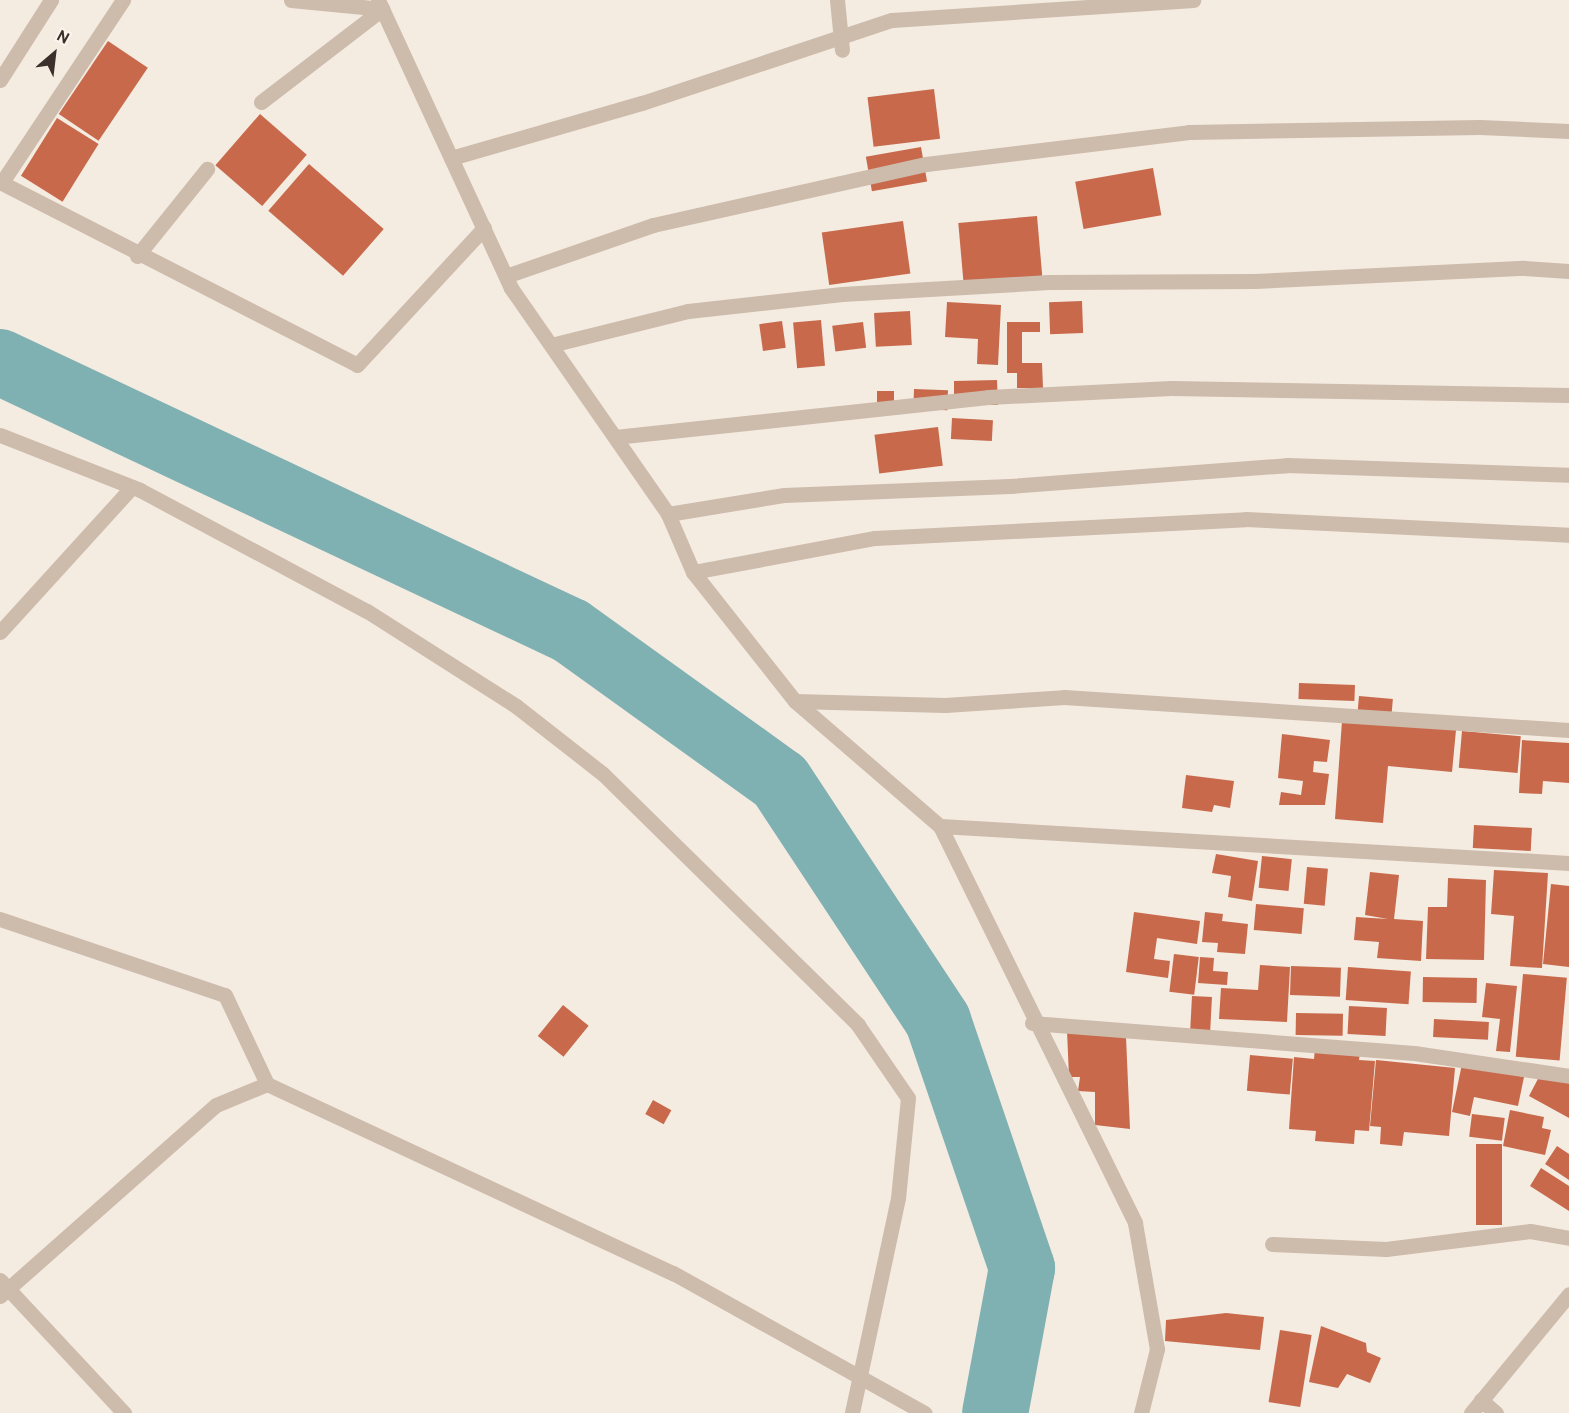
<!DOCTYPE html>
<html>
<head>
<meta charset="utf-8">
<style>
  body { margin:0 }
  #map { position:relative; width:1569px; height:1413px; overflow:hidden; background:#f4ebe1; font-family:Overpass,sans-serif }
  div>[style] { position:absolute }
  .river>* { height:66px; margin:-33px; padding:0 33px; transform-origin:33px; border-radius:33px; background:#7fb0b2 }
  .building>* { inset:0; background:#c8694b; transform-origin:0 0 }
  .minor>* { height:15px; margin:-7.5px; padding:0 7.5px; transform-origin:7.5px; border-radius:7.5px; background:#cdbbac }
  span { translate:-50% -50%; white-space:nowrap; text-align:center; line-height:1.15; -webkit-text-stroke:4.5px #fbf5ee; paint-order:stroke }
  .north { position:absolute; left:24px; top:24px; width:60px; height:60px; -webkit-text-stroke:4px #fbf5ee; paint-order:stroke; rotate:28deg; font-size:16px; font-weight:700; line-height:24px; text-align:center; color:#3b302b }
  .north::after { content:''; display:block; margin:auto; width:21px; height:27px; background:#3b302b; clip-path:polygon(50% 0,100% 100%,50% 72%,0 100%) }
</style>
</head>
<body>
<div id="map">
  <div class="river">
    <i style="left:0;top:362px;width:631px;rotate:25.23deg"></i>
    <i style="left:571px;top:631px;width:257px;rotate:35.7deg"></i>
    <i style="left:780px;top:781px;width:287px;rotate:56.6deg"></i>
    <i style="left:938px;top:1021px;width:261px;rotate:71.2deg"></i>
    <i style="left:1022px;top:1268px;width:147px;rotate:100.5deg"></i>
  </div>
  <div class="building">
    <i style="left:108px;top:41px;width:48px;height:88px;rotate:34deg"></i>
    <i style="left:934px;top:89px;width:50px;height:67px;rotate:83deg"></i>
    <i style="left:260px;top:114px;width:62px;height:68px;rotate:41deg"></i>
    <i style="left:57px;top:118px;width:49px;height:68px;rotate:32deg"></i>
    <i style="left:921px;top:147px;width:35px;height:56px;rotate:80deg"></i>
    <i style="left:309px;top:164px;width:99px;height:62px;rotate:41deg"></i>
    <i style="left:1153px;top:168px;width:48px;height:79px;rotate:80deg"></i>
    <i style="left:1037px;top:216px;width:60px;height:79px;rotate:85deg"></i>
    <i style="left:903px;top:221px;width:53px;height:82px;rotate:82deg"></i>
    <i style="left:1082px;top:301px;width:32px;height:33px;rotate:88deg"></i>
    <i style="clip-path:polygon(947px 302px,1001px 305px,998px 365px,977px 364px,978px 339px,945px 337px)"></i>
    <i style="left:910px;top:311px;width:34px;height:36px;rotate:87deg"></i>
    <i style="left:821px;top:320px;width:46px;height:28px;rotate:85deg"></i>
    <i style="left:782px;top:321px;width:27px;height:23px;rotate:82deg"></i>
    <i style="left:863px;top:322px;width:26px;height:31px;rotate:83deg"></i>
    <i style="clip-path:polygon(1007px 322px,1040px 322px,1040px 332px,1022px 332px,1022px 363px,1042px 363px,1043px 388px,1017px 388px,1017px 373px,1007px 373px)"></i>
    <i style="clip-path:polygon(997px 380px,998px 405px,974px 405px,954px 394px,954px 381px)"></i>
    <i style="left:914px;top:389px;width:34px;height:20px;rotate:2deg"></i>
    <i style="left:877px;top:391px;width:17px;height:22px"></i>
    <i style="left:952px;top:418px;width:41px;height:21px;rotate:3deg"></i>
    <i style="left:938px;top:427px;width:39px;height:64px;rotate:83deg"></i>
    <i style="left:1299px;top:683px;width:56px;height:16px;rotate:2deg"></i>
    <i style="left:1359px;top:696px;width:34px;height:17px;rotate:5deg"></i>
    <i style="clip-path:polygon(1342px 721px,1456px 730px,1452px 772px,1388px 766px,1383px 823px,1335px 819px)"></i>
    <i style="left:1462px;top:731px;width:59px;height:37px;rotate:5deg"></i>
    <i style="clip-path:polygon(1282px 734px,1330px 740px,1327px 762px,1314px 761px,1313px 772px,1329px 774px,1325px 805px,1279px 805px,1281px 792px,1301px 795px,1303px 781px,1278px 778px)"></i>
    <i style="clip-path:polygon(1522px 740px,1569px 743px,1569px 783px,1543px 781px,1542px 794px,1519px 793px)"></i>
    <i style="clip-path:polygon(1186px 775px,1234px 781px,1230px 808px,1214px 805px,1212px 812px,1182px 808px)"></i>
    <i style="left:1474px;top:825px;width:58px;height:23px;rotate:3deg"></i>
    <i style="clip-path:polygon(1216px 854px,1258px 861px,1252px 901px,1228px 897px,1231px 876px,1212px 873px)"></i>
    <i style="left:1262px;top:856px;width:30px;height:32px;rotate:6deg"></i>
    <i style="left:1307px;top:867px;width:21px;height:37px;rotate:5deg"></i>
    <i style="clip-path:polygon(1494px 870px,1548px 873px,1542px 968px,1510px 966px,1514px 916px,1491px 914px)"></i>
    <i style="clip-path:polygon(1370px 872px,1399px 875px,1394px 919px,1423px 921px,1421px 961px,1377px 958px,1379px 942px,1354px 940px,1356px 917px,1388px 919px,1365px 915px)"></i>
    <i style="clip-path:polygon(1448px 878px,1486px 880px,1484px 960px,1426px 959px,1428px 907px,1447px 907px)"></i>
    <i style="clip-path:polygon(1551px 884px,1569px 886px,1569px 967px,1543px 964px)"></i>
    <i style="left:1256px;top:904px;width:48px;height:26px;rotate:5deg"></i>
    <i style="clip-path:polygon(1134px 912px,1200px 921px,1197px 944px,1157px 938px,1154px 959px,1170px 961px,1168px 978px,1126px 972px)"></i>
    <i style="clip-path:polygon(1205px 912px,1223px 914px,1222px 921px,1248px 924px,1245px 954px,1217px 952px,1218px 943px,1202px 942px)"></i>
    <i style="left:1174px;top:954px;width:25px;height:38px;rotate:7deg"></i>
    <i style="clip-path:polygon(1200px 957px,1214px 958px,1213px 971px,1228px 972px,1227px 985px,1198px 983px)"></i>
    <i style="clip-path:polygon(1260px 965px,1290px 967px,1287px 1022px,1219px 1019px,1221px 988px,1258px 990px)"></i>
    <i style="left:1291px;top:966px;width:50px;height:29px;rotate:2deg"></i>
    <i style="left:1348px;top:967px;width:63px;height:33px;rotate:4deg"></i>
    <i style="left:1523px;top:974px;width:44px;height:83px;rotate:5deg"></i>
    <i style="left:1423px;top:977px;width:54px;height:25px;rotate:1deg"></i>
    <i style="clip-path:polygon(1486px 983px,1517px 986px,1510px 1052px,1496px 1051px,1500px 1019px,1482px 1017px)"></i>
    <i style="left:1192px;top:996px;width:20px;height:34px;rotate:3deg"></i>
    <i style="left:563px;top:1005px;width:33px;height:40px;rotate:39deg"></i>
    <i style="left:1349px;top:1006px;width:38px;height:28px;rotate:3deg"></i>
    <i style="left:1296px;top:1013px;width:47px;height:22px;rotate:1deg"></i>
    <i style="left:1434px;top:1019px;width:55px;height:18px;rotate:3deg"></i>
    <i style="clip-path:polygon(1067px 1031px,1126px 1037px,1130px 1129px,1095px 1125px,1095px 1092px,1078px 1091px,1080px 1077px,1069px 1077px)"></i>
    <i style="clip-path:polygon(1315px 1048px,1360px 1052px,1359px 1060px,1375px 1061px,1369px 1131px,1355px 1130px,1354px 1144px,1315px 1141px,1316px 1131px,1289px 1129px,1294px 1057px,1314px 1059px)"></i>
    <i style="left:1250px;top:1055px;width:43px;height:36px;rotate:5deg"></i>
    <i style="clip-path:polygon(1376px 1060px,1455px 1068px,1449px 1136px,1404px 1132px,1402px 1146px,1380px 1144px,1381px 1127px,1370px 1126px)"></i>
    <i style="clip-path:polygon(1462px 1064px,1524px 1077px,1518px 1106px,1474px 1097px,1470px 1116px,1452px 1112px)"></i>
    <i style="clip-path:polygon(1540px 1075px,1569px 1082px,1569px 1118px,1529px 1096px)"></i>
    <i style="left:653px;top:1100px;width:21px;height:16px;rotate:29deg"></i>
    <i style="clip-path:polygon(1510px 1110px,1544px 1117px,1542px 1128px,1551px 1130px,1545px 1155px,1503px 1146px)"></i>
    <i style="left:1472px;top:1114px;width:33px;height:23px;rotate:7deg"></i>
    <i style="left:1476px;top:1144px;width:26px;height:81px"></i>
    <i style="clip-path:polygon(1557px 1146px,1569px 1154px,1569px 1180px,1545px 1164px)"></i>
    <i style="clip-path:polygon(1541px 1168px,1569px 1186px,1569px 1211px,1530px 1186px)"></i>
    <i style="clip-path:polygon(1226px 1313px,1264px 1317px,1260px 1350px,1165px 1341px,1166px 1320px)"></i>
    <i style="clip-path:polygon(1321px 1326px,1366px 1343px,1367px 1352px,1381px 1358px,1370px 1383px,1347px 1374px,1338px 1388px,1309px 1382px)"></i>
    <i style="left:1280px;top:1330px;width:32px;height:73px;rotate:9deg"></i>
  </div>
  <div class="minor">
    <i style="left:291px;top:0;width:91px;rotate:5.6deg"></i>
    <i style="left:378px;top:0;width:317px;rotate:65.2deg"></i>
    <i style="left:511px;top:288px;width:275px;rotate:55.2deg"></i>
    <i style="left:668px;top:514px;width:63px;rotate:66.7deg"></i>
    <i style="left:693px;top:572px;width:164px;rotate:51.7deg"></i>
    <i style="left:795px;top:701px;width:191px;rotate:40.8deg"></i>
    <i style="left:940px;top:826px;width:442px;rotate:63.8deg"></i>
    <i style="left:1135px;top:1223px;width:128px;rotate:80.1deg"></i>
    <i style="left:1157px;top:1349px;width:66px;rotate:104deg"></i>
    <i style="left:837px;top:0;width:50px;rotate:84.3deg"></i>
    <i style="left:0;top:80px;width:95px;rotate:-57.5deg"></i>
    <i style="left:261px;top:102px;width:153px;rotate:-37.5deg"></i>
    <i style="left:451px;top:158px;width:199px;rotate:-16.1deg"></i>
    <i style="left:642px;top:103px;width:263px;rotate:-18.4deg"></i>
    <i style="left:892px;top:20px;width:302px;rotate:-3.8deg"></i>
    <i style="left:0;top:182px;width:401px;rotate:27.1deg"></i>
    <i style="left:357px;top:365px;width:187px;rotate:-47.2deg"></i>
    <i style="left:2px;top:182px;width:219px;rotate:-56.4deg"></i>
    <i style="left:137px;top:256px;width:112px;rotate:-51.2deg"></i>
    <i style="left:506px;top:276px;width:156px;rotate:-19.1deg"></i>
    <i style="left:653px;top:225px;width:280px;rotate:-12.6deg"></i>
    <i style="left:926px;top:164px;width:265px;rotate:-6.9deg"></i>
    <i style="left:1189px;top:132px;width:291px;rotate:-1deg"></i>
    <i style="left:1480px;top:127px;width:89px;rotate:2.6deg"></i>
    <i style="left:555px;top:344px;width:137px;rotate:-13.9deg"></i>
    <i style="left:688px;top:311px;width:155px;rotate:-6.3deg"></i>
    <i style="left:842px;top:294px;width:207px;rotate:-3.3deg"></i>
    <i style="left:1049px;top:282px;width:206px;rotate:-0.3deg"></i>
    <i style="left:1255px;top:281px;width:269px;rotate:-2.8deg"></i>
    <i style="left:1524px;top:268px;width:45px;rotate:3.8deg"></i>
    <i style="left:0;top:435px;width:150px;rotate:21.4deg"></i>
    <i style="left:140px;top:490px;width:257px;rotate:28.1deg"></i>
    <i style="left:367px;top:611px;width:177px;rotate:32.5deg"></i>
    <i style="left:516px;top:706px;width:110px;rotate:38deg"></i>
    <i style="left:603px;top:774px;width:358px;rotate:44.5deg"></i>
    <i style="left:858px;top:1025px;width:88px;rotate:55.6deg"></i>
    <i style="left:908px;top:1098px;width:100px;rotate:95.7deg"></i>
    <i style="left:898px;top:1198px;width:220px;rotate:102.1deg"></i>
    <i style="left:615px;top:437px;width:375px;rotate:-6.1deg"></i>
    <i style="left:988px;top:397px;width:183px;rotate:-2.8deg"></i>
    <i style="left:1171px;top:388px;width:398px;rotate:1deg"></i>
    <i style="left:668px;top:514px;width:118px;rotate:-9.3deg"></i>
    <i style="left:784px;top:495px;width:226px;rotate:-2.3deg"></i>
    <i style="left:1010px;top:486px;width:278px;rotate:-4.3deg"></i>
    <i style="left:1287px;top:465px;width:282px;rotate:2deg"></i>
    <i style="left:693px;top:572px;width:185px;rotate:-10.6deg"></i>
    <i style="left:875px;top:538px;width:371px;rotate:-2.9deg"></i>
    <i style="left:1246px;top:519px;width:323px;rotate:2.8deg"></i>
    <i style="left:0;top:632px;width:196px;rotate:-47.7deg"></i>
    <i style="left:795px;top:701px;width:150px;rotate:1.5deg"></i>
    <i style="left:945px;top:705px;width:119px;rotate:-3.8deg"></i>
    <i style="left:1064px;top:697px;width:506px;rotate:3.74deg"></i>
    <i style="left:940px;top:826px;width:630px;rotate:3.37deg"></i>
    <i style="left:0;top:919px;width:237px;rotate:18.7deg"></i>
    <i style="left:225px;top:995px;width:98px;rotate:64.7deg"></i>
    <i style="left:267px;top:1084px;width:448px;rotate:25deg"></i>
    <i style="left:673px;top:1273px;width:288px;rotate:29.1deg"></i>
    <i style="left:1032px;top:1023px;width:383px;rotate:4.5deg"></i>
    <i style="left:1414px;top:1053px;width:157px;rotate:8.4deg"></i>
    <i style="left:1272px;top:1244px;width:114px;rotate:2.5deg"></i>
    <i style="left:1386px;top:1249px;width:145px;rotate:-7.1deg"></i>
    <i style="left:1530px;top:1231px;width:40px;rotate:10deg"></i>
    <i style="left:0;top:1280px;width:182px;rotate:47deg"></i>
    <i style="left:0;top:1296px;width:288px;rotate:-41.5deg"></i>
    <i style="left:216px;top:1105px;width:55px;rotate:-22.4deg"></i>
    <i style="left:1481px;top:1400px;width:20px;rotate:41deg"></i>
    <i style="left:1471px;top:1413px;width:154px;rotate:-50.5deg"></i>
  </div>
  <div class="north">N</div>
</div>
</body>
</html>
